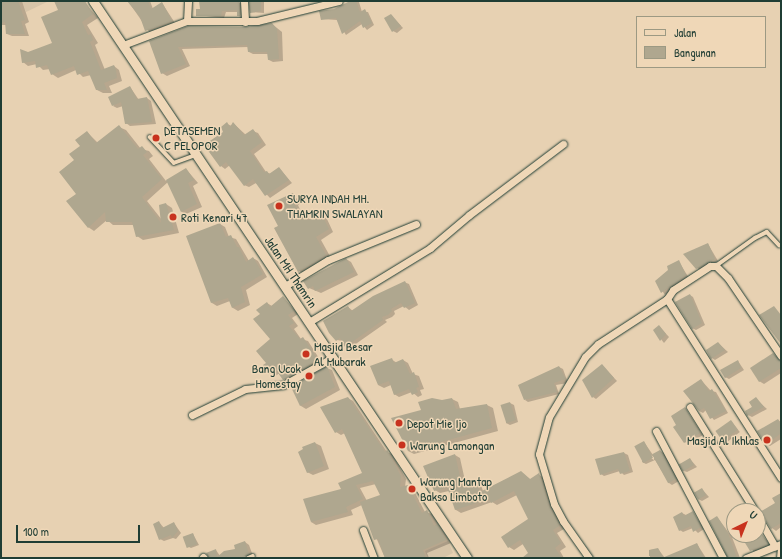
<!DOCTYPE html>
<html>
<head>
<meta charset="utf-8">
<style>
  body { margin:0 }
  #map { position:relative; width:782px; height:559px; overflow:hidden; background:#e7d1b2; font-family:"Patrick Hand",sans-serif }
  div>[style] { position:absolute }
  .built>* { inset:0; background:#d6c4a8 }
  .shadow>* { inset:0; background:#0003; transform-origin:0 0 }
  .building>* { inset:0; background:#afa78f; transform-origin:0 0 }
  .roads { filter:drop-shadow(0 0 1px #1f3d34) drop-shadow(0 0 1px #1f3d34) }
  .service>* { height:3.5px; margin:-1.75px; padding:0 1.75px; transform-origin:1.75px; border-radius:1.75px; background:#efd7b7 }
  .minor>* { height:7px; margin:-3.5px; padding:0 3.5px; transform-origin:3.5px; border-radius:3.5px; background:#efd7b7 }
  .secondary>* { height:9px; margin:-4.5px; padding:0 4.5px; transform-origin:4.5px; border-radius:4.5px; background:#efd7b7 }
  .dots>* { width:11px; height:11px; translate:-50% -50%; box-sizing:border-box; border:2px solid #efd7b7; border-radius:50% }
  span { translate:-50% -50%; white-space:nowrap; text-align:center; line-height:1.15; -webkit-text-stroke:3px #efd7b7; paint-order:stroke }
  .poi-label { font-size:13px; color:#1f3d34 }
  .left { translate:0 -50%; text-align:left }
  .right { translate:-100% -50%; text-align:right }
  .street-label { font-size:13px; color:#1f3d34 }
  .frame { position:absolute; inset:0; border:2px solid #1f3d34; pointer-events:none }
  .legend { position:absolute; left:636px; top:16px; width:130px; height:52px; box-sizing:border-box; background:#efd7b7; border:1px solid #9c9983; margin:0; padding:5px 7px; list-style:none; font-size:12px; color:#1f3d34 }
  .legend li { display:flex; align-items:center; gap:8px; height:20px }
  .legend b { width:20px; border:1px solid #9c9983 }
  .north { position:absolute; left:726px; top:503px; width:40px; height:40px; box-sizing:border-box; background:#efd7b7; border:1px solid #9c9983; border-radius:50%; rotate:43deg; font-size:11px; font-weight:700; line-height:16px; text-align:center; color:#1f3d34 }
  .north::after { content:''; display:block; margin:auto; width:14px; height:18px; background:#c8321e; clip-path:polygon(50% 0,100% 100%,50% 72%,0 100%) }
  .scale { position:absolute; left:16px; top:525px; width:124px; height:18px; box-sizing:border-box; border:2px solid #1f3d34; border-top:0; padding-left:5px; font-size:12px; line-height:14px; white-space:nowrap; color:#1f3d34; -webkit-text-stroke:3px #efd7b7; paint-order:stroke }
</style>
</head>
<body>
<div id="map">
  <div class="built">
    <i style="clip-path:polygon(22px 1px,49px 1px,26px 12px)"></i>
    <i style="clip-path:polygon(448px 541px,453px 553px,443px 558px,428px 558px,425px 551px)"></i>
  </div>
  <div class="shadow">
    <i style="clip-path:polygon(1px 1px,22px 1px,29px 22px,25px 24px,29px 36px,12px 36px,7px 34px,6px 25px,1px 25px)"></i>
    <i style="clip-path:polygon(55px 1px,73px 1px,86px 4px,98px 18px,87px 25px,98px 43px,95px 45px,105px 70px,114px 66px,119px 70px,122px 81px,109px 86px,112px 93px,103px 93px,97px 90px,91px 75px,83px 77px,76px 70px,58px 78px,52px 74px,50px 69px,43px 70px,37px 64px,28px 66px,23px 62px,28px 53px,54px 43px,59px 10px)"></i>
    <i style="clip-path:polygon(128px 1px,150px 1px,153px 9px,162px 3px,175px 23px,150px 33px)"></i>
    <i style="clip-path:polygon(224px 1px,243px 3px,242px 18px,238px 12px,226px 12px,224px 18px,197px 15px)"></i>
    <i style="clip-path:polygon(248px 1px,264px 1px,264px 13px,250px 12px)"></i>
    <i style="clip-path:polygon(352px 1px,359px 2px,362px 12px,368px 12px,374px 25px,367px 30px,362px 24px,346px 35px,337px 20px,322px 19px)"></i>
    <i style="clip-path:polygon(391px 15px,403px 28px,397px 33px,393px 31px)"></i>
    <i style="clip-path:polygon(272px 24px,282px 32px,283px 61px,273px 62px,269px 60px,268px 54px,253px 54px,249px 52px,248px 47px,182px 49px,190px 66px,167px 76px,162px 73px,150px 41px)"></i>
    <i style="clip-path:polygon(130px 87px,139px 100px,147px 98px,151px 101px,156px 124px,130px 126px,126px 123px,123px 106px,117px 108px,113px 106px)"></i>
    <i style="clip-path:polygon(233px 123px,246px 135px,253px 131px,258px 133px,266px 145px,254px 154px,266px 172px,271px 174px,279px 168px,292px 183px,270px 198px,256px 183px,249px 187px,244px 185px,230px 165px,225px 169px,221px 166px,224px 132px,227px 124px,232px 126px)"></i>
    <i style="clip-path:polygon(119px 127px,126px 130px,141px 149px,149px 151px,153px 156px,149px 159px,166px 181px,186px 169px,198px 183px,193px 186px,202px 207px,186px 214px,182px 212px,168px 182px,147px 201px,162px 220px,166px 204px,172px 208px,179px 233px,143px 240px,137px 236px,134px 225px,113px 225px,107px 220px,94px 231px,88px 227px,77px 194px,76px 161px,87px 132px,98px 143px)"></i>
    <i style="clip-path:polygon(292px 194px,301px 203px,298px 205px,302px 214px,311px 220px,322px 216px,327px 219px,333px 232px,321px 240px,331px 258px,304px 274px,299px 271px,275px 228px,279px 226px)"></i>
    <i style="clip-path:polygon(220px 224px,225px 227px,229px 237px,236px 239px,249px 261px,253px 258px,258px 261px,267px 277px,246px 290px,250px 305px,238px 311px,233px 308px,230px 301px,217px 306px,212px 303px)"></i>
    <i style="clip-path:polygon(708px 244px,718px 261px,701px 270px,697px 268px)"></i>
    <i style="clip-path:polygon(346px 259px,351px 262px,358px 275px,321px 293px,309px 288px,305px 282px)"></i>
    <i style="clip-path:polygon(679px 262px,689px 278px,665px 295px,656px 281px)"></i>
    <i style="clip-path:polygon(404px 282px,409px 284px,418px 305px,409px 310px,404px 306px,394px 311px,395px 314px,392px 317px,385px 320px,387px 322px,350px 348px,343px 341px,337px 340px,348px 307px,353px 311px)"></i>
    <i style="clip-path:polygon(690px 295px,693px 297px,705px 325px,696px 330px,692px 328px)"></i>
    <i style="clip-path:polygon(283px 297px,298px 314px,292px 318px,298px 326px,294px 329px,301px 339px,308px 341px,322px 363px,288px 382px,280px 373px,275px 376px,270px 373px,268px 363px,271px 339px,261px 314px,267px 303px,272px 306px)"></i>
    <i style="clip-path:polygon(659px 326px,669px 337px,664px 343px,654px 330px)"></i>
    <i style="clip-path:polygon(718px 343px,728px 352px,715px 360px,712px 358px)"></i>
    <i style="clip-path:polygon(773px 354px,781px 361px,781px 373px,764px 384px,759px 381px)"></i>
    <i style="clip-path:polygon(391px 359px,397px 363px,403px 360px,408px 363px,413px 374px,419px 376px,424px 389px,420px 390px,422px 395px,418px 397px,412px 392px,399px 397px,394px 394px,391px 385px,384px 388px,378px 385px)"></i>
    <i style="clip-path:polygon(738px 361px,744px 370px,729px 379px,725px 377px)"></i>
    <i style="clip-path:polygon(602px 365px,617px 381px,596px 399px,593px 397px)"></i>
    <i style="clip-path:polygon(559px 367px,563px 369px,568px 383px,556px 385px,559px 394px,528px 402px,525px 400px)"></i>
    <i style="clip-path:polygon(327px 368px,332px 370px,340px 390px,306px 409px,301px 406px,292px 387px)"></i>
    <i style="clip-path:polygon(701px 380px,711px 391px,716px 392px,728px 413px,714px 420px,706px 410px,703px 413px,699px 411px)"></i>
    <i style="clip-path:polygon(evenodd,348px 398px,353px 401px,387px 452px,392px 454px,406px 479px,405px 487px,413px 489px,425px 512px,432px 514px,451px 543px,427px 553px,429px 558px,385px 558px,362px 505px,351px 510px,353px 515px,316px 525px,311px 522px,342px 490px,363px 473px,345px 433px,341px 435px,336px 432px,348px 398px,376px 484px,382px 496px,367px 501px,360px 488px,376px 484px)"></i>
    <i style="clip-path:polygon(452px 399px,458px 402px,460px 409px,487px 405px,493px 408px,498px 431px,414px 454px,408px 451px,422px 411px)"></i>
    <i style="clip-path:polygon(756px 399px,767px 409px,752px 417px,748px 415px)"></i>
    <i style="clip-path:polygon(510px 403px,514px 405px,518px 422px,510px 425px,506px 423px)"></i>
    <i style="clip-path:polygon(685px 408px,703px 435px,688px 444px,685px 442px,678px 425px)"></i>
    <i style="clip-path:polygon(778px 420px,781px 422px,781px 439px,770px 446px,766px 444px)"></i>
    <i style="left:731px;top:421px;width:14px;height:17px;rotate:51deg"></i>
    <i style="clip-path:polygon(evenodd,644px 442px,653px 455px,660px 451px,664px 453px,679px 481px,672px 485px,669px 483px,655px 460px,646px 464px,642px 462px,644px 442px,649px 454px,654px 457px,654px 460px,648px 456px,649px 454px)"></i>
    <i style="clip-path:polygon(315px 443px,321px 446px,329px 469px,313px 475px,307px 472px)"></i>
    <i style="clip-path:polygon(624px 453px,628px 455px,633px 472px,624px 475px,620px 471px,604px 476px,601px 474px)"></i>
    <i style="clip-path:polygon(455px 455px,460px 458px,466px 485px,475px 482px,481px 485px,483px 491px,521px 472px,531px 480px,539px 475px,544px 478px,564px 529px,557px 533px,566px 547px,560px 551px,564px 558px,527px 558px,530px 553px,523px 544px,514px 550px,509px 547px,529px 519px,517px 495px,497px 505px,492px 502px,461px 513px,456px 510px,449px 491px,440px 493px,435px 490px)"></i>
    <i style="clip-path:polygon(690px 459px,697px 467px,687px 472px,684px 471px)"></i>
    <i style="clip-path:polygon(702px 489px,709px 497px,702px 501px,698px 499px)"></i>
    <i style="clip-path:polygon(781px 494px,781px 527px,776px 531px,772px 528px)"></i>
    <i style="clip-path:polygon(693px 512px,704px 529px,698px 533px,693px 528px,683px 532px,680px 530px,682px 513px,686px 515px)"></i>
    <i style="clip-path:polygon(717px 517px,732px 537px,740px 558px,728px 558px,710px 521px)"></i>
    <i style="clip-path:polygon(159px 522px,164px 528px,174px 523px,181px 533px,176px 539px,173px 538px,164px 541px,160px 539px)"></i>
    <i style="clip-path:polygon(760px 532px,771px 546px,754px 552px,743px 538px,749px 535px,753px 538px)"></i>
    <i style="clip-path:polygon(193px 534px,199px 545px,191px 548px,187px 546px)"></i>
    <i style="clip-path:polygon(245px 542px,249px 545px,253px 556px,209px 558px,207px 554px,216px 550px,220px 556px,237px 550px)"></i>
    <i style="clip-path:polygon(697px 544px,706px 558px,665px 558px)"></i>
    <i style="clip-path:polygon(658px 549px,665px 558px,650px 558px,650px 550px)"></i>
  </div>
  <div class="building">
    <i style="clip-path:polygon(1px 1px,18px 1px,25px 20px,21px 21px,25px 34px,6px 34px,5px 22px,1px 23px)"></i>
    <i style="clip-path:polygon(54px 1px,85px 1px,93px 14px,82px 22px,88px 35px,91px 34px,93px 40px,90px 42px,101px 70px,114px 65px,116px 70px,117px 78px,104px 83px,107px 90px,96px 90px,88px 71px,77px 75px,74px 66px,51px 75px,47px 65px,36px 68px,35px 61px,22px 63px,20px 49px,28px 52px,52px 43px,41px 17px,58px 10px)"></i>
    <i style="clip-path:polygon(127px 1px,148px 1px,151px 9px,162px 2px,172px 21px,145px 31px,140px 17px)"></i>
    <i style="clip-path:polygon(199px 1px,239px 1px,240px 16px,237px 16px,237px 10px,222px 11px,221px 16px,196px 16px,196px 9px,200px 9px)"></i>
    <i style="clip-path:polygon(249px 1px,261px 1px,261px 11px,250px 13px)"></i>
    <i style="clip-path:polygon(350px 1px,356px 1px,360px 12px,365px 9px,372px 23px,363px 28px,360px 21px,342px 34px,336px 18px,321px 20px,319px 11px,334px 9px)"></i>
    <i style="clip-path:polygon(391px 14px,401px 26px,392px 32px,384px 18px)"></i>
    <i style="clip-path:polygon(272px 23px,277px 29px,279px 59px,268px 60px,267px 52px,248px 52px,247px 45px,178px 47px,186px 64px,161px 74px,149px 41px,188px 26px,245px 27px)"></i>
    <i style="clip-path:polygon(130px 86px,137px 99px,147px 97px,152px 122px,125px 124px,121px 102px,112px 106px,108px 97px)"></i>
    <i style="clip-path:polygon(227px 122px,230px 127px,233px 122px,244px 135px,253px 129px,262px 142px,250px 151px,264px 172px,267px 171px,269px 174px,279px 167px,289px 180px,265px 196px,253px 179px,244px 186px,226px 162px,220px 167px,204px 145px,223px 132px,221px 127px)"></i>
    <i style="clip-path:polygon(119px 125px,138px 149px,142px 146px,147px 152px,143px 155px,162px 179px,142px 197px,161px 223px,159px 205px,166px 203px,174px 230px,136px 237px,132px 222px,106px 222px,105px 212px,88px 228px,66px 201px,76px 194px,59px 172px,74px 160px,69px 154px,80px 146px,75px 140px,87px 131px,96px 143px)"></i>
    <i style="clip-path:polygon(186px 168px,194px 180px,188px 183px,197px 204px,181px 212px,166px 180px)"></i>
    <i style="clip-path:polygon(293px 193px,296px 200px,293px 202px,300px 214px,304px 212px,308px 220px,322px 215px,329px 229px,316px 237px,326px 255px,298px 272px,274px 228px,278px 226px,267px 205px)"></i>
    <i style="clip-path:polygon(220px 223px,226px 237px,231px 235px,237px 247px,239px 247px,246px 262px,253px 257px,263px 274px,241px 287px,245px 302px,232px 308px,228px 298px,211px 303px,186px 236px)"></i>
    <i style="clip-path:polygon(708px 243px,715px 259px,696px 269px,683px 254px)"></i>
    <i style="clip-path:polygon(346px 258px,354px 272px,315px 291px,313px 286px,308px 289px,303px 281px)"></i>
    <i style="clip-path:polygon(679px 260px,686px 275px,661px 293px,655px 281px,668px 270px,667px 266px)"></i>
    <i style="clip-path:polygon(405px 281px,415px 303px,404px 308px,401px 303px,391px 309px,392px 311px,388px 315px,382px 317px,383px 320px,345px 347px,340px 338px,336px 341px,329px 333px,323px 321px,348px 306px,351px 311px,373px 296px)"></i>
    <i style="clip-path:polygon(690px 294px,702px 323px,692px 329px,675px 302px)"></i>
    <i style="clip-path:polygon(283px 296px,294px 311px,288px 315px,294px 323px,289px 326px,300px 339px,303px 337px,318px 360px,283px 380px,276px 370px,269px 374px,263px 365px,266px 363px,256px 351px,270px 339px,253px 319px,260px 314px,256px 310px,267px 302px,270px 307px)"></i>
    <i style="clip-path:polygon(774px 306px,781px 315px,781px 344px,759px 315px)"></i>
    <i style="clip-path:polygon(659px 325px,666px 334px,660px 341px,653px 330px)"></i>
    <i style="clip-path:polygon(718px 342px,725px 350px,711px 359px,706px 350px)"></i>
    <i style="clip-path:polygon(773px 353px,781px 361px,781px 368px,759px 382px,750px 368px)"></i>
    <i style="clip-path:polygon(392px 358px,394px 363px,403px 359px,410px 374px,414px 372px,419px 387px,416px 388px,418px 392px,412px 395px,409px 389px,394px 395px,389px 381px,378px 385px,370px 366px)"></i>
    <i style="clip-path:polygon(738px 360px,741px 368px,725px 378px,720px 370px)"></i>
    <i style="clip-path:polygon(602px 364px,614px 378px,592px 398px,582px 380px)"></i>
    <i style="clip-path:polygon(327px 366px,335px 387px,300px 406px,291px 387px)"></i>
    <i style="clip-path:polygon(559px 366px,566px 379px,554px 383px,557px 392px,524px 400px,518px 385px)"></i>
    <i style="clip-path:polygon(701px 379px,709px 391px,712px 389px,726px 411px,710px 419px,704px 408px,699px 411px,683px 391px)"></i>
    <i style="clip-path:polygon(348px 397px,385px 452px,387px 450px,401px 476px,400px 487px,408px 485px,422px 513px,427px 510px,434px 526px,437px 524px,446px 540px,423px 550px,426px 558px,385px 558px,378px 539px,374px 540px,360px 502px,380px 495px,373px 481px,356px 485px,363px 499px,346px 507px,348px 512px,311px 522px,303px 499px,341px 489px,338px 483px,362px 473px,342px 429px,335px 433px,320px 407px)"></i>
    <i style="clip-path:polygon(756px 397px,764px 407px,747px 416px,745px 411px,752px 407px,749px 402px)"></i>
    <i style="clip-path:polygon(432px 398px,442px 400px,452px 398px,456px 409px,487px 404px,492px 428px,408px 451px,391px 418px,421px 410px,418px 402px)"></i>
    <i style="left:510px;top:402px;width:19px;height:10px;rotate:72deg"></i>
    <i style="clip-path:polygon(685px 407px,700px 433px,684px 443px,673px 427px,676px 425px,671px 416px)"></i>
    <i style="clip-path:polygon(778px 419px,781px 424px,781px 433px,766px 445px,757px 431px)"></i>
    <i style="left:731px;top:420px;width:12px;height:19px;rotate:55deg"></i>
    <i style="left:644px;top:441px;width:19px;height:11px;rotate:62deg"></i>
    <i style="clip-path:polygon(315px 442px,324px 466px,307px 473px,298px 452px,303px 449px,302px 447px)"></i>
    <i style="left:660px;top:450px;width:33px;height:9px;rotate:61deg"></i>
    <i style="clip-path:polygon(624px 452px,630px 471px,620px 474px,618px 469px,600px 475px,595px 459px)"></i>
    <i style="clip-path:polygon(455px 454px,462px 486px,475px 480px,480px 492px,521px 471px,530px 479px,539px 473px,549px 506px,558px 522px,559px 526px,553px 530px,561px 543px,555px 548px,562px 558px,522px 558px,528px 553px,520px 540px,508px 548px,501px 537px,528px 519px,514px 491px,491px 503px,489px 499px,455px 510px,447px 487px,434px 491px,423px 466px)"></i>
    <i style="left:690px;top:458px;width:8px;height:13px;rotate:60deg"></i>
    <i style="left:702px;top:488px;width:8px;height:9px;rotate:60deg"></i>
    <i style="clip-path:polygon(781px 493px,781px 523px,771px 529px,760px 512px,775px 503px,772px 498px)"></i>
    <i style="clip-path:polygon(693px 511px,701px 527px,693px 532px,691px 526px,679px 531px,673px 517px,682px 512px,684px 516px)"></i>
    <i style="clip-path:polygon(717px 516px,728px 533px,737px 558px,728px 558px,709px 521px)"></i>
    <i style="clip-path:polygon(159px 521px,162px 528px,174px 522px,178px 531px,172px 538px,171px 535px,159px 540px,153px 524px)"></i>
    <i style="clip-path:polygon(760px 531px,768px 544px,750px 551px,742px 538px,758px 535px)"></i>
    <i style="left:193px;top:533px;width:12px;height:11px;rotate:70deg"></i>
    <i style="clip-path:polygon(245px 541px,249px 554px,242px 558px,209px 558px,206px 553px,216px 549px,217px 557px,224px 551px,235px 549px,234px 545px)"></i>
    <i style="clip-path:polygon(697px 543px,704px 558px,662px 558px,681px 550px)"></i>
    <i style="clip-path:polygon(658px 548px,663px 557px,649px 556px,649px 550px)"></i>
  </div>
  <div class="roads">
    <div class="service">
      <i style="left:150px;top:137px;width:35px;rotate:47deg"></i>
      <i style="left:174px;top:163px;width:23px;rotate:-20deg"></i>
      <i style="left:716px;top:266px;width:48px;rotate:-35.7deg"></i>
      <i style="left:755px;top:238px;width:13px;rotate:-27deg"></i>
      <i style="left:767px;top:232px;width:18px;rotate:47deg"></i>
      <i style="left:248px;top:558px;width:5px;rotate:-22deg"></i>
    </div>
    <div class="minor">
      <i style="left:244px;top:1px;width:21px;rotate:87deg"></i>
      <i style="left:187px;top:21px;width:70px"></i>
      <i style="left:257px;top:21px;width:84px;rotate:-13.7deg"></i>
      <i style="left:123px;top:45px;width:68px;rotate:-20.6deg"></i>
      <i style="left:187px;top:21px;width:20px;rotate:-87deg"></i>
      <i style="left:285px;top:286px;width:50px;rotate:-31.2deg"></i>
      <i style="left:328px;top:260px;width:95px;rotate:-22.2deg"></i>
      <i style="left:667px;top:299px;width:212px;rotate:57.5deg"></i>
      <i style="left:309px;top:322px;width:142px;rotate:-31.4deg"></i>
      <i style="left:430px;top:248px;width:51px;rotate:-40.2deg"></i>
      <i style="left:469px;top:215px;width:118px;rotate:-37.1deg"></i>
      <i style="left:690px;top:407px;width:123px;rotate:58deg"></i>
      <i style="left:192px;top:415px;width:59px;rotate:-26.1deg"></i>
      <i style="left:245px;top:389px;width:38px;rotate:-6deg"></i>
      <i style="left:283px;top:385px;width:56px;rotate:-28.9deg"></i>
      <i style="left:656px;top:431px;width:144px;rotate:62.2deg"></i>
      <i style="left:758px;top:517px;width:34px;rotate:60deg"></i>
      <i style="left:363px;top:530px;width:30px;rotate:69deg"></i>
      <i style="left:203px;top:557px;width:1px;rotate:45deg"></i>
      <i style="left:589px;top:558px;width:45px;rotate:-125.1deg"></i>
      <i style="left:563px;top:521px;width:19px;rotate:-118deg"></i>
      <i style="left:554px;top:504px;width:52px;rotate:-106.7deg"></i>
      <i style="left:539px;top:454px;width:38px;rotate:-75deg"></i>
      <i style="left:549px;top:417px;width:70px;rotate:-59deg"></i>
      <i style="left:585px;top:357px;width:18px;rotate:-45deg"></i>
      <i style="left:598px;top:344px;width:82px;rotate:-33.1deg"></i>
      <i style="left:667px;top:299px;width:11px;rotate:-56deg"></i>
      <i style="left:673px;top:290px;width:44px;rotate:-33deg"></i>
      <i style="left:710px;top:266px;width:6px"></i>
      <i style="left:716px;top:266px;width:17px;rotate:45deg"></i>
      <i style="left:728px;top:278px;width:94px;rotate:55.8deg"></i>
      <i style="left:746px;top:558px;width:38px;rotate:-22deg"></i>
      <i style="left:780px;top:558px;width:12px;rotate:-85deg"></i>
    </div>
    <div class="secondary">
      <i style="left:93px;top:1px;width:671px;rotate:56.12deg"></i>
    </div>
  </div>
  <div class="dots">
    <i style="left:156px;top:138px;background:#c8321e"></i>
    <i style="left:279px;top:206px;background:#c8321e"></i>
    <i style="left:173px;top:217px;background:#c8321e"></i>
    <i style="left:306px;top:354px;background:#c8321e"></i>
    <i style="left:309px;top:376px;background:#c8321e"></i>
    <i style="left:399px;top:423px;background:#c8321e"></i>
    <i style="left:767px;top:440px;background:#c8321e"></i>
    <i style="left:402px;top:445px;background:#c8321e"></i>
    <i style="left:412px;top:489px;background:#c8321e"></i>
  </div>
  <div class="poi-label">
    <span class="left" style="left:164px;top:138px">DETASEMEN<br>C PELOPOR</span>
    <span class="left" style="left:287px;top:206px">SURYA INDAH MH.<br>THAMRIN SWALAYAN</span>
    <span class="left" style="left:181px;top:217px">Roti Kenari 47</span>
    <span class="left" style="left:314px;top:354px">Masjid Besar<br>Al Mubarak</span>
    <span class="right" style="left:301px;top:376px">Bang Ucok<br>Homestay</span>
    <span class="left" style="left:407px;top:423px">Depot Mie Ijo</span>
    <span class="right" style="left:759px;top:440px">Masjid Al Ikhlas</span>
    <span class="left" style="left:410px;top:445px">Warung Lamongan</span>
    <span class="left" style="left:420px;top:489px">Warung Mantap<br>Bakso Limboto</span>
  </div>
  <div class="street-label">
    <span style="left:291px;top:272px;rotate:56deg">Jalan MH Thamrin</span>
  </div>
  <div class="frame"></div>
  <ul class="legend">
  <li><b style="height:5px;background:#efd7b7"></b>Jalan</li>
  <li><b style="height:11px;background:#afa78f"></b>Bangunan</li>
  </ul>
  <div class="north">U</div>
  <div class="scale">100 m</div>
</div>
</body>
</html>
